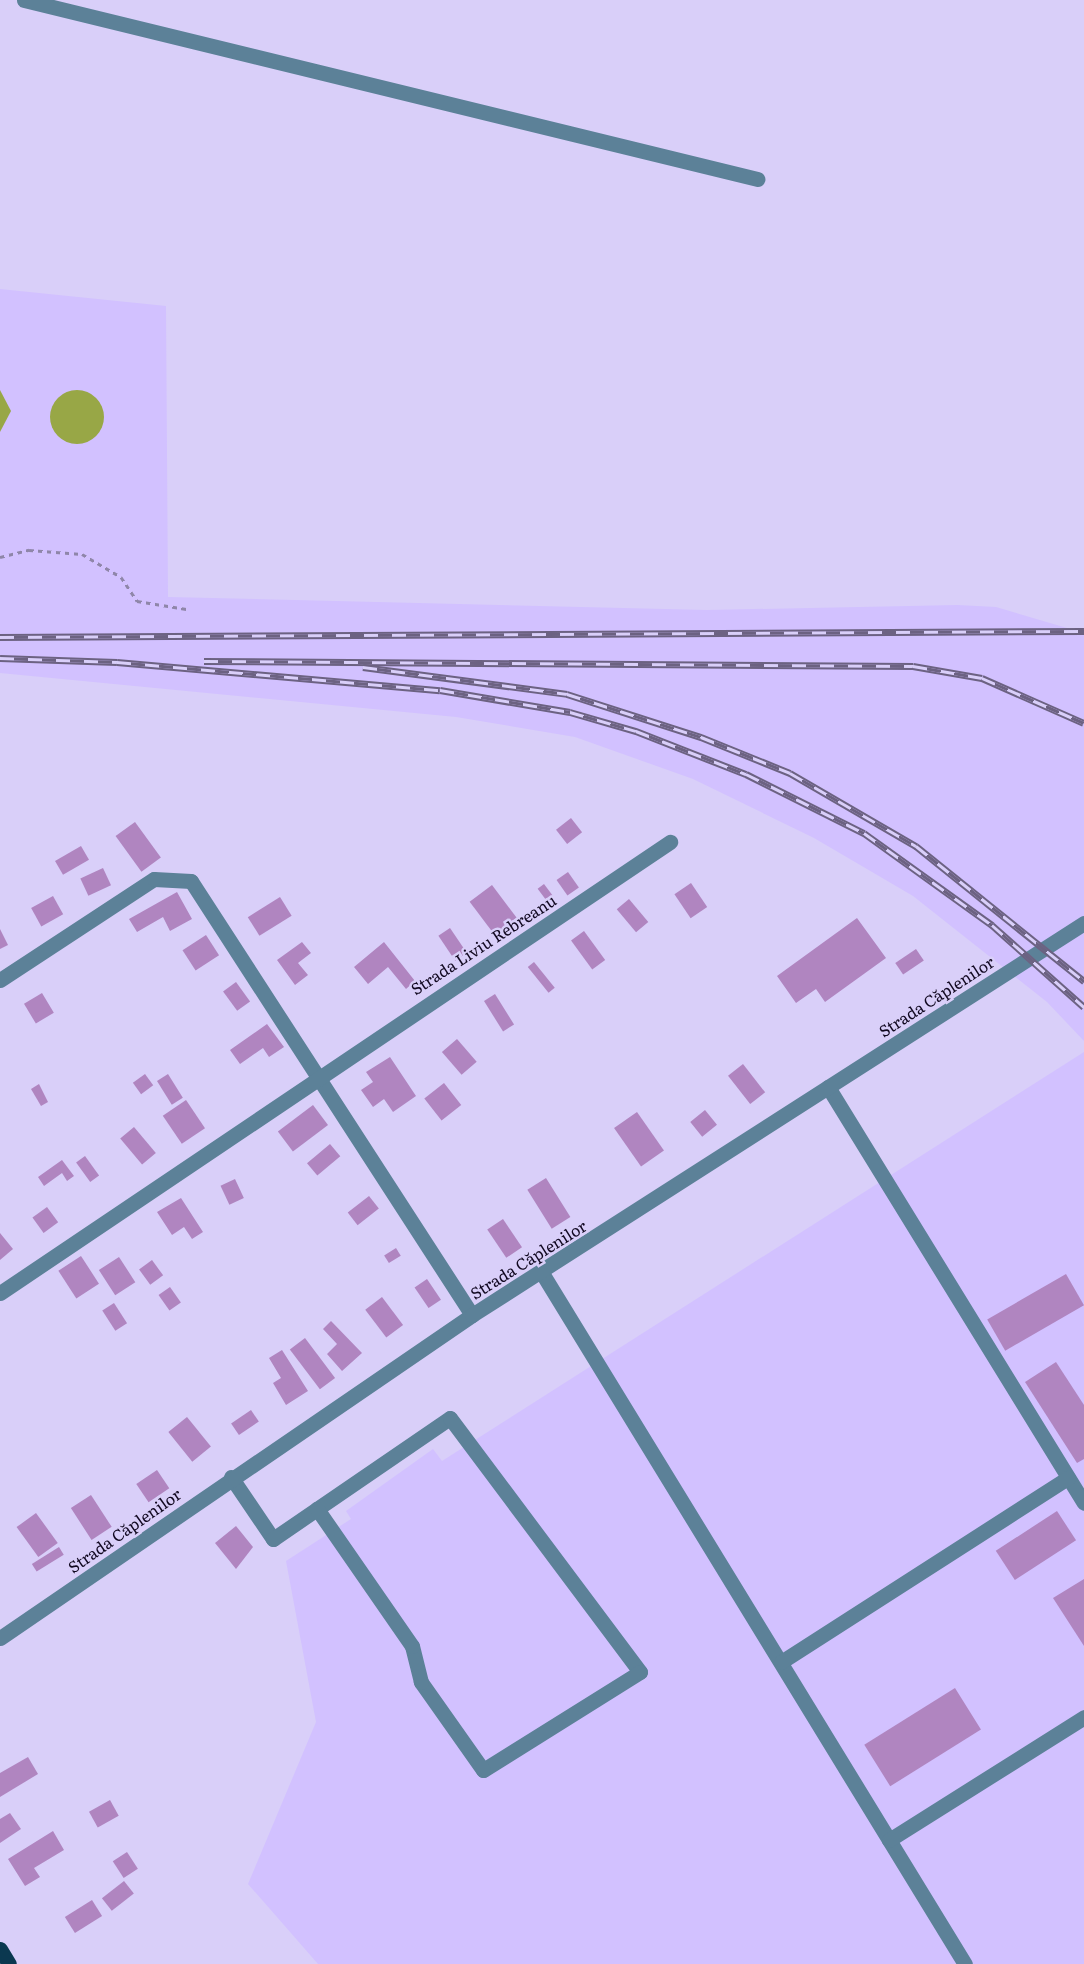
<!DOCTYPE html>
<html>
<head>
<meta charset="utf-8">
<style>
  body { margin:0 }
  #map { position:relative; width:1084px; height:1964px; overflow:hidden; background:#d9cff9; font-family:Literata,serif }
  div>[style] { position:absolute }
  .built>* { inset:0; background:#d2c1ff }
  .water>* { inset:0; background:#98a746 }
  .round { border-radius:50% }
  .building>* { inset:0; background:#b085c0; transform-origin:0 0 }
  .path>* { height:3px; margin-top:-1.5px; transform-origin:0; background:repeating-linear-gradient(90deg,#8f86a9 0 4.5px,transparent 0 9px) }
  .minor>* { height:15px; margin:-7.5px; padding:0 7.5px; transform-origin:7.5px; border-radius:7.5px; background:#5c8198 }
  .major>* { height:15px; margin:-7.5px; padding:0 7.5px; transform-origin:7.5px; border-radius:7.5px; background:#0b3850 }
  .rail>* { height:7px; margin-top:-3.5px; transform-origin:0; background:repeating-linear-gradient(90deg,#d9cff9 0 14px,#6c6282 0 28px); box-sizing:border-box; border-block:2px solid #6c6282 }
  span { translate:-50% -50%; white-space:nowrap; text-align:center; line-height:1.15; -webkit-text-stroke:5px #d9cff9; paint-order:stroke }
  .street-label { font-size:16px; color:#110820 }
</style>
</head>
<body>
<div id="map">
  <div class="built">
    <i style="clip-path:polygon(0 289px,166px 306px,168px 597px,707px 610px,957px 605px,996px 607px,1084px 633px,1084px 1041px,1047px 1002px,913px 896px,814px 838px,693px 779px,575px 737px,456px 717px,0 673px)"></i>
    <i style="clip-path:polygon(1084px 1052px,1084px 1964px,318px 1964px,248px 1884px,316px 1722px,286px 1561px,351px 1519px,346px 1511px,433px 1449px,442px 1461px)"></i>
  </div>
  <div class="water">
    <i style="clip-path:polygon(0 390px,11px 411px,0 432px)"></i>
    <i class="round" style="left:50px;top:390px;width:54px;height:54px"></i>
  </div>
  <div class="building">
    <i style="left:571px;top:818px;width:18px;height:19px;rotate:52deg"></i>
    <i style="left:135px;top:822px;width:44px;height:24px;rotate:54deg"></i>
    <i style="left:81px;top:846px;width:16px;height:30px;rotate:60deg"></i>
    <i style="left:103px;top:868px;width:19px;height:25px;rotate:65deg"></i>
    <i style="left:568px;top:872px;width:19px;height:14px;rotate:55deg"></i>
    <i style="left:691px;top:883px;width:29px;height:20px;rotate:56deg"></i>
    <i style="left:544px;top:884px;width:15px;height:8px;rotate:53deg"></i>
    <i style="left:492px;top:885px;width:41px;height:28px;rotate:53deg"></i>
    <i style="clip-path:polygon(177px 892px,192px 919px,170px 931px,163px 917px,137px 932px,129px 919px)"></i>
    <i style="left:53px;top:896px;width:21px;height:25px;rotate:61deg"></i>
    <i style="left:280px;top:897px;width:22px;height:38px;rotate:58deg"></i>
    <i style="left:629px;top:899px;width:30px;height:16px;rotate:50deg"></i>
    <i style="clip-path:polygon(857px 918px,886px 958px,825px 1002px,816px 989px,796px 1003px,777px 976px)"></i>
    <i style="left:450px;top:928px;width:30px;height:14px;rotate:56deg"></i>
    <i style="clip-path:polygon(0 929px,8px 945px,0 949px)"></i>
    <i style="left:584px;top:931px;width:36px;height:16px;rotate:54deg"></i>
    <i style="left:206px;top:935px;width:24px;height:28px;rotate:57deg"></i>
    <i style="clip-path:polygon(302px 942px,311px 953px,298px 963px,308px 975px,295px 985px,277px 960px)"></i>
    <i style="clip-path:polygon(384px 942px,415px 981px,406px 989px,388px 967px,368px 984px,354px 967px)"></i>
    <i style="left:916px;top:949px;width:14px;height:25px;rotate:56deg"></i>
    <i style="left:534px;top:962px;width:33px;height:8px;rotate:51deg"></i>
    <i style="left:236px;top:982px;width:24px;height:16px;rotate:54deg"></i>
    <i style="left:42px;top:993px;width:23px;height:21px;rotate:59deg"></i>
    <i style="left:495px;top:994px;width:36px;height:13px;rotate:58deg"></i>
    <i style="clip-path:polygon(267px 1024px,284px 1047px,269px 1057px,263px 1048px,240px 1064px,230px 1050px)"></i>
    <i style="left:457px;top:1039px;width:30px;height:20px;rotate:49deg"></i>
    <i style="clip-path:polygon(390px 1057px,416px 1096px,393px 1112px,384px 1099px,373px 1107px,361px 1090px,373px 1082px,366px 1072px)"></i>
    <i style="left:743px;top:1064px;width:36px;height:19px;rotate:52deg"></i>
    <i style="left:145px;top:1074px;width:14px;height:15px;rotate:54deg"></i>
    <i style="left:168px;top:1074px;width:28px;height:13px;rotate:58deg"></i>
    <i style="left:444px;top:1083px;width:28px;height:25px;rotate:52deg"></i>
    <i style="clip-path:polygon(39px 1084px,48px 1102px,41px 1106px,31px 1089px)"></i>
    <i style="left:186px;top:1100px;width:34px;height:28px;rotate:56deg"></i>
    <i style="left:313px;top:1105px;width:25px;height:44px;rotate:53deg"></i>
    <i style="left:705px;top:1110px;width:19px;height:19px;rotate:51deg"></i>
    <i style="left:637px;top:1112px;width:47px;height:28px;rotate:55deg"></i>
    <i style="left:134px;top:1127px;width:34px;height:18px;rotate:50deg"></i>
    <i style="left:330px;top:1144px;width:16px;height:30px;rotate:50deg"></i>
    <i style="left:85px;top:1156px;width:24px;height:11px;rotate:54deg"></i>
    <i style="clip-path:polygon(62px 1160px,74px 1176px,67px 1181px,62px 1173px,44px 1186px,38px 1177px)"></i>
    <i style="left:546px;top:1178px;width:46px;height:22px;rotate:58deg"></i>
    <i style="left:235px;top:1179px;width:21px;height:16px;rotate:65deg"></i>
    <i style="left:369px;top:1196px;width:16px;height:27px;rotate:52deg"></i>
    <i style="clip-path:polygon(181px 1198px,203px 1232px,192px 1239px,184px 1227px,172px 1235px,157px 1212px)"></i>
    <i style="left:47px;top:1207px;width:19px;height:18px;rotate:54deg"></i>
    <i style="left:503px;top:1219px;width:34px;height:19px;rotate:56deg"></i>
    <i style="clip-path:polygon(0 1233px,13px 1249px,0 1260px)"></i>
    <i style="left:396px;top:1248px;width:9px;height:14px;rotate:58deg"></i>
    <i style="left:81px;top:1256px;width:33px;height:27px;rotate:57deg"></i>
    <i style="left:119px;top:1257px;width:30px;height:24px;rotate:57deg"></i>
    <i style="left:152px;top:1260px;width:19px;height:16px;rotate:54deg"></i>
    <i style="left:1066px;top:1274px;width:36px;height:91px;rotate:60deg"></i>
    <i style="left:427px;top:1279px;width:25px;height:15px;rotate:56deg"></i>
    <i style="left:170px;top:1287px;width:19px;height:14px;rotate:55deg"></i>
    <i style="left:382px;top:1297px;width:35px;height:21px;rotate:53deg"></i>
    <i style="left:114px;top:1303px;width:24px;height:14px;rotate:57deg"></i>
    <i style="clip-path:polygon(331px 1321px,362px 1353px,342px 1371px,327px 1354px,337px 1344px,323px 1329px)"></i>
    <i style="left:305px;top:1338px;width:50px;height:19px;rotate:53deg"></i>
    <i style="clip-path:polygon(282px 1350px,308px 1391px,286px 1405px,273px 1383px,281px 1378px,269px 1358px)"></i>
    <i style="clip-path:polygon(1056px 1362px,1084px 1405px,1084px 1459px,1077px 1463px,1025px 1382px)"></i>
    <i style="left:251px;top:1410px;width:14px;height:24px;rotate:56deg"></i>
    <i style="left:187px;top:1417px;width:38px;height:24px;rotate:51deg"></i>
    <i style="left:157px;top:1470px;width:22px;height:25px;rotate:56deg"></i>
    <i style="left:91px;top:1495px;width:38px;height:24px;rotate:57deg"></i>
    <i style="left:1057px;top:1511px;width:35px;height:73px;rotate:57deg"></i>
    <i style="left:36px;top:1513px;width:37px;height:24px;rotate:54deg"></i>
    <i style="clip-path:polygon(236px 1526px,253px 1547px,236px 1569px,215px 1543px)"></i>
    <i style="left:59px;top:1547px;width:9px;height:32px;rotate:58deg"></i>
    <i style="clip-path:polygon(1084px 1579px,1084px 1646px,1053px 1598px)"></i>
    <i style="left:955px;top:1688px;width:49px;height:107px;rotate:58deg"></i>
    <i style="clip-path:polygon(28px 1757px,38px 1774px,0 1797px,0 1773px)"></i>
    <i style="left:110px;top:1800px;width:18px;height:24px;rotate:61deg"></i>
    <i style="clip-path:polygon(10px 1813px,21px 1829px,0 1843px,0 1819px)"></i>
    <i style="clip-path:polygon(53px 1831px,64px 1850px,34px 1868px,40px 1877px,25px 1886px,8px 1859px)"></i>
    <i style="left:127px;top:1852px;width:20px;height:17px;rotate:57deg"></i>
    <i style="left:124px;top:1881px;width:16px;height:28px;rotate:52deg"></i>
    <i style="left:92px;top:1900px;width:19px;height:32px;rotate:58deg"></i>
  </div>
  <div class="path">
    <i style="left:0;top:557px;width:30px;rotate:-14deg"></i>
    <i style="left:29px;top:550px;width:53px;rotate:4.3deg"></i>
    <i style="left:82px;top:554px;width:45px;rotate:30.5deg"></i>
    <i style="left:121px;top:577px;width:29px;rotate:56deg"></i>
    <i style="left:137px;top:601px;width:50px;rotate:9.3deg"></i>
  </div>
  <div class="minor">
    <i style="left:24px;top:0;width:755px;rotate:13.72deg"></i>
    <i style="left:0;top:980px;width:184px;rotate:-33.3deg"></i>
    <i style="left:154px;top:879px;width:37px;rotate:3deg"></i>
    <i style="left:191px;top:881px;width:517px;rotate:57.08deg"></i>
    <i style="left:828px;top:1087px;width:488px;rotate:58.4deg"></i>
    <i style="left:542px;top:1273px;width:810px;rotate:58.53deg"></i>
    <i style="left:0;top:1293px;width:808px;rotate:-33.95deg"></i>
    <i style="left:231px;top:1477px;width:75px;rotate:55.9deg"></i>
    <i style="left:273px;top:1539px;width:214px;rotate:-34.4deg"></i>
    <i style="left:450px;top:1418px;width:317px;rotate:53.2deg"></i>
    <i style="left:640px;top:1672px;width:185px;rotate:148deg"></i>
    <i style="left:483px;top:1770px;width:108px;rotate:-125.2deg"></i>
    <i style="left:421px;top:1682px;width:37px;rotate:-104deg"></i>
    <i style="left:412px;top:1646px;width:167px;rotate:-124.7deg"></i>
    <i style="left:0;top:1638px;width:572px;rotate:-34.38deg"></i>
    <i style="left:472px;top:1315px;width:727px;rotate:-32.64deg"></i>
    <i style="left:781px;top:1662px;width:341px;rotate:-32.7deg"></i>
    <i style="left:889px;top:1840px;width:231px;rotate:-32.2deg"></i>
  </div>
  <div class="major">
    <i style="left:0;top:1949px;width:17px;rotate:59deg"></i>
  </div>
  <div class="rail">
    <i style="left:0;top:637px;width:1084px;rotate:-0.32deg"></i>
    <i style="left:0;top:658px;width:117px;rotate:2deg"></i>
    <i style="left:117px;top:662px;width:324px;rotate:5deg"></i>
    <i style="left:440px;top:690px;width:132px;rotate:9.6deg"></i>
    <i style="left:570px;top:712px;width:69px;rotate:16.1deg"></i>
    <i style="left:636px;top:731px;width:118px;rotate:21.4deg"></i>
    <i style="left:746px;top:774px;width:132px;rotate:26.6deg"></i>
    <i style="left:864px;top:833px;width:158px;rotate:35.7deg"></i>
    <i style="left:992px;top:925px;width:123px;rotate:41.7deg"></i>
    <i style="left:204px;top:661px;width:709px;rotate:0.4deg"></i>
    <i style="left:913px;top:666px;width:70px;rotate:9.9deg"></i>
    <i style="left:982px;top:678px;width:111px;rotate:23.8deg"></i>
    <i style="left:363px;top:667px;width:206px;rotate:7.5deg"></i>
    <i style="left:567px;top:694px;width:141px;rotate:17.8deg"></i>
    <i style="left:701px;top:737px;width:96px;rotate:22deg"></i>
    <i style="left:790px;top:773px;width:146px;rotate:30.1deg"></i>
    <i style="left:916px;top:846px;width:216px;rotate:38.8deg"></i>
  </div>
  <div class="street-label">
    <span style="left:483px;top:944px;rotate:-33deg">Strada Liviu Rebreanu</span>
    <span style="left:936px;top:996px;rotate:-33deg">Strada Căplenilor</span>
    <span style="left:528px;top:1259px;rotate:-32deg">Strada Căplenilor</span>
    <span style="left:124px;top:1530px;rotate:-35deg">Strada Căplenilor</span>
  </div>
</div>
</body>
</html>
